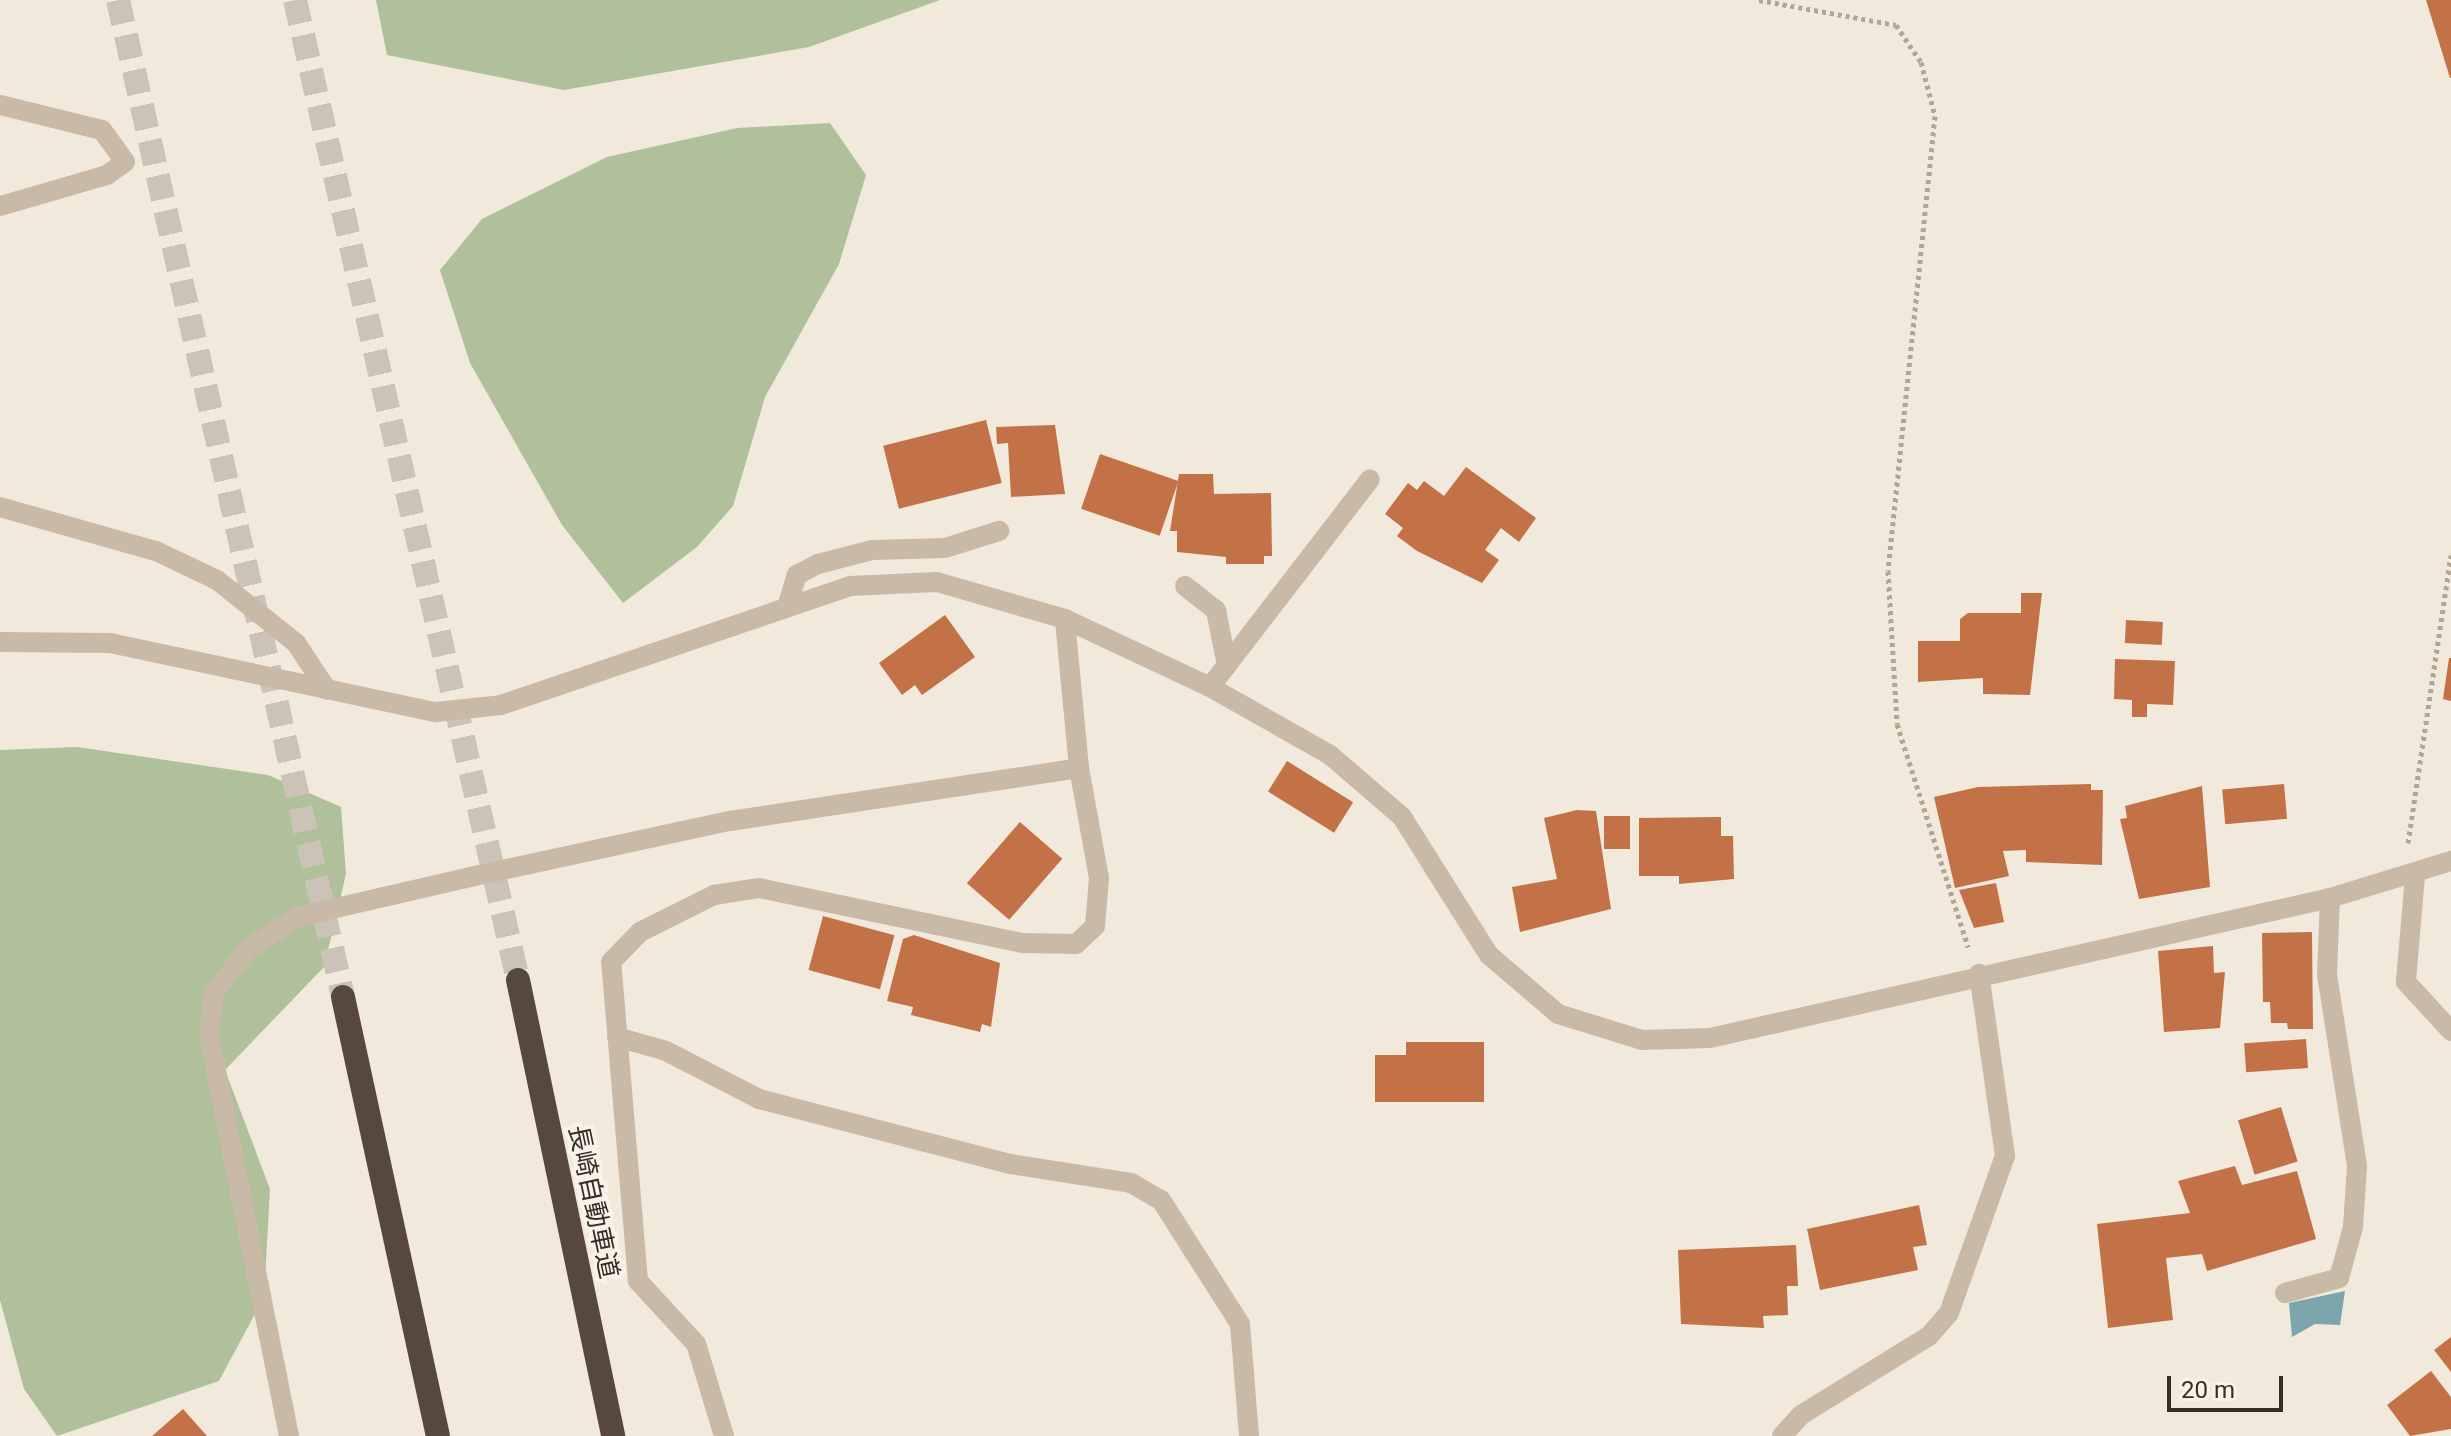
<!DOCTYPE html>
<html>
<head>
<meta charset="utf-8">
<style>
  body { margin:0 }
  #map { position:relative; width:2451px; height:1436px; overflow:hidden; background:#f1e9db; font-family:Roboto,"Noto Sans JP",sans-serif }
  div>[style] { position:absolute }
  .green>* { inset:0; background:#b0c09b }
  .water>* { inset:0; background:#7ba6ad }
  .building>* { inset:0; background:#c37247; transform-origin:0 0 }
  .motorway-tunnel>* { height:24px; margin-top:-12px; transform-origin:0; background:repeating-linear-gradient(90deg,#cbc3b7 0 24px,transparent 0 36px) }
  .path>* { height:5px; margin-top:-2.5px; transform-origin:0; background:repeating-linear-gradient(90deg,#b4a491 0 4px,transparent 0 8px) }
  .service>* { height:20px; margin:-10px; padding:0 10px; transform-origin:10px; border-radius:10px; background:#c9baa7 }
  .minor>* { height:20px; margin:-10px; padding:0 10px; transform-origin:10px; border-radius:10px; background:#c9baa7 }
  .motorway>* { height:24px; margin:-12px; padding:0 12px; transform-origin:12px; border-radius:12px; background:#56483f }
  span { translate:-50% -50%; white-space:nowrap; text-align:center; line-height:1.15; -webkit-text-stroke:8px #f9f2e7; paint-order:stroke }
  .street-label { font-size:26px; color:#352d28 }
  .scale { position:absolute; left:2167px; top:1376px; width:116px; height:36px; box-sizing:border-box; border:4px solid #352d28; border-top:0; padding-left:10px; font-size:24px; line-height:28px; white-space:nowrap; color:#352d28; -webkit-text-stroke:6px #f9f2e7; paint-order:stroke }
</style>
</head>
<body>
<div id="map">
  <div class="green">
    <i style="clip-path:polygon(376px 0,940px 0,809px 47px,564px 90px,387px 55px)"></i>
    <i style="clip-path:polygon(830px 123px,866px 175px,839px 264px,765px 397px,733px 506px,697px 547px,623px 603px,562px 525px,470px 363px,440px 270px,482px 219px,607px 157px,737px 128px)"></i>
    <i style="clip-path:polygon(77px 747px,268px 775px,341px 807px,346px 874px,324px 967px,225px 1070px,270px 1189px,264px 1297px,219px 1381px,57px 1436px,24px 1389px,0 1300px,0 750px)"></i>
  </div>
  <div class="water">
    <i style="clip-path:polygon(2345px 1291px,2340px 1325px,2315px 1324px,2292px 1337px,2289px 1303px)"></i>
  </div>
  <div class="building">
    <i style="clip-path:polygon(2426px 0,2451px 0,2451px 78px,2450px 78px)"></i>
    <i style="left:986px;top:420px;width:65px;height:106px;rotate:76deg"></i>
    <i style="clip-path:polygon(1055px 425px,1065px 494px,1011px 497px,1008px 443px,997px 444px,996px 427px)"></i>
    <i style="left:1100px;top:454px;width:83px;height:58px;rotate:19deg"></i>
    <i style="clip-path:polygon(1466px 467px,1536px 518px,1519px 542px,1501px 528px,1485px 550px,1499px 560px,1482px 583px,1417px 551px,1397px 536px,1403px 528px,1385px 514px,1408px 483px,1417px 490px,1424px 481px,1444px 496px)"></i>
    <i style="clip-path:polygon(1179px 474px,1213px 474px,1214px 494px,1271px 493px,1272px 556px,1264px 556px,1264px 564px,1226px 564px,1226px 557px,1177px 552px,1177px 531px,1170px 531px)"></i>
    <i style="clip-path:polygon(2021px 593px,2042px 593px,2030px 695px,1983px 694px,1983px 678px,1918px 682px,1918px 641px,1960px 641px,1960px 619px,1968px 613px,2021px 613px)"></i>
    <i style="clip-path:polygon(945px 615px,975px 657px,922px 695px,915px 685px,902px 695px,879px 663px)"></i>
    <i style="left:2126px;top:620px;width:37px;height:23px;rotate:3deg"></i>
    <i style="clip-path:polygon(2449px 658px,2451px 658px,2451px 701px,2443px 699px)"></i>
    <i style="clip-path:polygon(2115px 659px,2175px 661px,2173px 705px,2147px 704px,2147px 717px,2132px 717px,2132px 700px,2114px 699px)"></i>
    <i style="left:1287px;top:761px;width:78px;height:36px;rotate:32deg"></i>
    <i style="clip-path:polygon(2091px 784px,2091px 790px,2103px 790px,2102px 865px,2026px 862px,2026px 850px,2003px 851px,2009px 876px,1955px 888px,1934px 797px,1978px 787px)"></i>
    <i style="left:2284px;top:784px;width:35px;height:62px;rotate:85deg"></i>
    <i style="clip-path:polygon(2202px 786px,2210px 887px,2139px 899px,2120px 819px,2127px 818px,2125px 806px)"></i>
    <i style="clip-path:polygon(1577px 810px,1596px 811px,1611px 909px,1520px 932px,1512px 887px,1557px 879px,1544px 818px)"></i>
    <i style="left:1604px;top:816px;width:26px;height:33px"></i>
    <i style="clip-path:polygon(1721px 817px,1721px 836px,1733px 836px,1734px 879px,1679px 884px,1679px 876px,1639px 876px,1639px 818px)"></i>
    <i style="left:1020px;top:822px;width:56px;height:81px;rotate:41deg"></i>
    <i style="clip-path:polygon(1996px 883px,2004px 922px,1974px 928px,1959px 890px)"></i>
    <i style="left:823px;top:916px;width:74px;height:56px;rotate:15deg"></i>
    <i style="clip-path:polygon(2312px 932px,2313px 1029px,2288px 1029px,2287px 1023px,2271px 1023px,2270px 1002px,2263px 1002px,2262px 933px)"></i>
    <i style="clip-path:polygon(914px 935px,1000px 963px,991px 1027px,982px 1024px,980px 1032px,911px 1015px,913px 1007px,887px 1001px,903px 939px)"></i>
    <i style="clip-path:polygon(2213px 946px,2214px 973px,2225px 972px,2220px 1028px,2164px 1032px,2158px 951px)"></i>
    <i style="left:2306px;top:1039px;width:29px;height:62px;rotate:86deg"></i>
    <i style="clip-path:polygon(1406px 1042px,1484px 1042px,1484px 1102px,1375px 1102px,1375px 1055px,1406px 1055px)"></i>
    <i style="left:2281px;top:1107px;width:57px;height:45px;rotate:73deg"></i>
    <i style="clip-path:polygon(2235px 1166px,2242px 1185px,2297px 1171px,2316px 1239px,2207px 1271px,2202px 1254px,2166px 1258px,2173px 1320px,2108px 1328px,2097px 1224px,2190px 1213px,2178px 1181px)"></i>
    <i style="clip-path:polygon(1919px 1205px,1927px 1245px,1913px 1247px,1918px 1270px,1820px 1290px,1807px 1229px)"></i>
    <i style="clip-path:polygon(1796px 1245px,1798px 1286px,1787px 1286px,1788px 1315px,1763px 1316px,1764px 1328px,1681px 1324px,1678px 1250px)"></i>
    <i style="clip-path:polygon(2451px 1337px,2451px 1372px,2434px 1350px)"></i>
    <i style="clip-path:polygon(2431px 1371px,2451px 1397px,2451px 1429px,2410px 1436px,2387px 1405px)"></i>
    <i style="clip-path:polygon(183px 1409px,207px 1436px,152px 1436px)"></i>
  </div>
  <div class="motorway-tunnel">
    <i style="left:118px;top:0;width:1022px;rotate:77.28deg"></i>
    <i style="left:295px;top:0;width:1005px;rotate:77.18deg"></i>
  </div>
  <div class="path">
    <i style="left:1759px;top:0;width:139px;rotate:10.3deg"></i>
    <i style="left:1896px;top:25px;width:45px;rotate:56deg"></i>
    <i style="left:1921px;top:62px;width:56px;rotate:75.5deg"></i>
    <i style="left:1935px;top:116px;width:457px;rotate:95.9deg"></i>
    <i style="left:1888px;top:571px;width:153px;rotate:86.6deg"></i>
    <i style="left:1897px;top:724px;width:234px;rotate:72.3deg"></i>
    <i style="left:2408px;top:843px;width:291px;rotate:-81.5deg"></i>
  </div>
  <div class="service">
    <i style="left:0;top:105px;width:105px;rotate:13.8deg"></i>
    <i style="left:102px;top:130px;width:39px;rotate:54deg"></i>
    <i style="left:125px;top:162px;width:22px;rotate:144deg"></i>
    <i style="left:107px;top:175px;width:111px;rotate:163.8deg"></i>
    <i style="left:0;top:507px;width:162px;rotate:15.8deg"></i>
    <i style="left:156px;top:551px;width:68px;rotate:25.4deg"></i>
    <i style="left:217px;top:580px;width:101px;rotate:38.6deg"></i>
    <i style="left:296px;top:643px;width:56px;rotate:56.6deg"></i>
    <i style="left:1185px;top:586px;width:39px;rotate:38deg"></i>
    <i style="left:1216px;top:610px;width:57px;rotate:78.9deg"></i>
    <i style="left:787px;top:607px;width:34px;rotate:-73deg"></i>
    <i style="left:797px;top:575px;width:24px;rotate:-28deg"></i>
    <i style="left:818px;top:564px;width:56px;rotate:-14.5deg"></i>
    <i style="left:872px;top:550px;width:73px;rotate:-1.6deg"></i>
    <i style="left:945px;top:548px;width:57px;rotate:-17.5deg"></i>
    <i style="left:1210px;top:687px;width:262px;rotate:-52.4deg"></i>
    <i style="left:2415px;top:876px;width:106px;rotate:94.9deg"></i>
    <i style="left:2406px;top:982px;width:67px;rotate:47.4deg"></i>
    <i style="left:617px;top:1037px;width:51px;rotate:15.9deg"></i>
    <i style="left:666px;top:1051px;width:105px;rotate:27.3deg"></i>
    <i style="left:759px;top:1099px;width:259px;rotate:14.5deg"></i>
    <i style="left:1010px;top:1164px;width:122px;rotate:8.9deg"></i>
    <i style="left:1131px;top:1183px;width:34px;rotate:30deg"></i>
    <i style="left:1161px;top:1200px;width:147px;rotate:57.5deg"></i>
    <i style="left:1240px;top:1324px;width:112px;rotate:85.4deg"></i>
    <i style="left:2285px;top:1293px;width:56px;rotate:-15.5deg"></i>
    <i style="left:2339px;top:1278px;width:53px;rotate:-74.6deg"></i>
    <i style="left:2353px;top:1227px;width:61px;rotate:-86.2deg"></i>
    <i style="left:2357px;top:1166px;width:193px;rotate:-98.9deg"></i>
    <i style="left:2327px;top:975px;width:77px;rotate:-87.8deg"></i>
    <i style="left:1782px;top:1436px;width:28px;rotate:-48deg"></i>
    <i style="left:1801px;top:1415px;width:150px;rotate:-31.7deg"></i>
    <i style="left:1929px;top:1336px;width:30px;rotate:-49deg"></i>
    <i style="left:1949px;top:1313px;width:167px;rotate:-70.4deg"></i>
    <i style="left:2005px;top:1156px;width:184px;rotate:-98.1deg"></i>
  </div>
  <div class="minor">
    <i style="left:0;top:642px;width:110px;rotate:0.5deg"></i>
    <i style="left:110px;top:643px;width:333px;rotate:12deg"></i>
    <i style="left:436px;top:712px;width:65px;rotate:-6.1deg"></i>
    <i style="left:501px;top:705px;width:369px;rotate:-18.8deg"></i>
    <i style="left:850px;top:586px;width:87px;rotate:-2.6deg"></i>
    <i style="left:937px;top:582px;width:133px;rotate:16.1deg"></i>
    <i style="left:1065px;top:619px;width:160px;rotate:25.1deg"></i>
    <i style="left:1210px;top:687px;width:138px;rotate:29.5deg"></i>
    <i style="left:1330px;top:755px;width:95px;rotate:40.7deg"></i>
    <i style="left:1402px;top:817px;width:163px;rotate:57.8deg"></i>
    <i style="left:1489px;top:955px;width:91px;rotate:40.5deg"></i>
    <i style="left:1558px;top:1014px;width:88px;rotate:17.2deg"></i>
    <i style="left:1642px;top:1040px;width:68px;rotate:-1.7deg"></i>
    <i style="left:1710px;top:1038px;width:636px;rotate:-12.72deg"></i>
    <i style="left:2330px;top:898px;width:127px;rotate:-17deg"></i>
    <i style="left:289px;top:1436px;width:408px;rotate:-101.3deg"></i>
    <i style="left:209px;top:1036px;width:43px;rotate:-83.4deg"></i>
    <i style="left:214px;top:993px;width:56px;rotate:-52.3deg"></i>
    <i style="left:248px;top:949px;width:59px;rotate:-33.1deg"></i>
    <i style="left:297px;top:917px;width:178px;rotate:-13deg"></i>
    <i style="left:470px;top:877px;width:266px;rotate:-12.2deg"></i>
    <i style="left:730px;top:821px;width:353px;rotate:-8.6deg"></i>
    <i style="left:1079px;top:768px;width:150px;rotate:-95.4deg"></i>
    <i style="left:724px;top:1436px;width:96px;rotate:-106.9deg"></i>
    <i style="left:696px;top:1344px;width:86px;rotate:-132.6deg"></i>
    <i style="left:638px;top:1281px;width:320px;rotate:-94.8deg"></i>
    <i style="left:611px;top:962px;width:42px;rotate:-46deg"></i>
    <i style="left:640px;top:932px;width:83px;rotate:-26.6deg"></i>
    <i style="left:714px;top:895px;width:46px;rotate:-8.8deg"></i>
    <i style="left:759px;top:888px;width:270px;rotate:11.8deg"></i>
    <i style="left:1023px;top:943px;width:53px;rotate:1.1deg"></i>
    <i style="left:1076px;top:944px;width:26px;rotate:-43deg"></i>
    <i style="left:1095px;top:926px;width:48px;rotate:-85.2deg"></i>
    <i style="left:1099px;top:878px;width:112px;rotate:-100.3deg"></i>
  </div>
  <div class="motorway">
    <i style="left:518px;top:980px;width:466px;rotate:78.2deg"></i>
    <i style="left:343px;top:997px;width:449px;rotate:77.8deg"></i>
  </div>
  <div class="street-label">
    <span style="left:593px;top:1202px;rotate:78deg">長崎自動車道</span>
  </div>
  <div class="scale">20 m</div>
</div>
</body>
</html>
